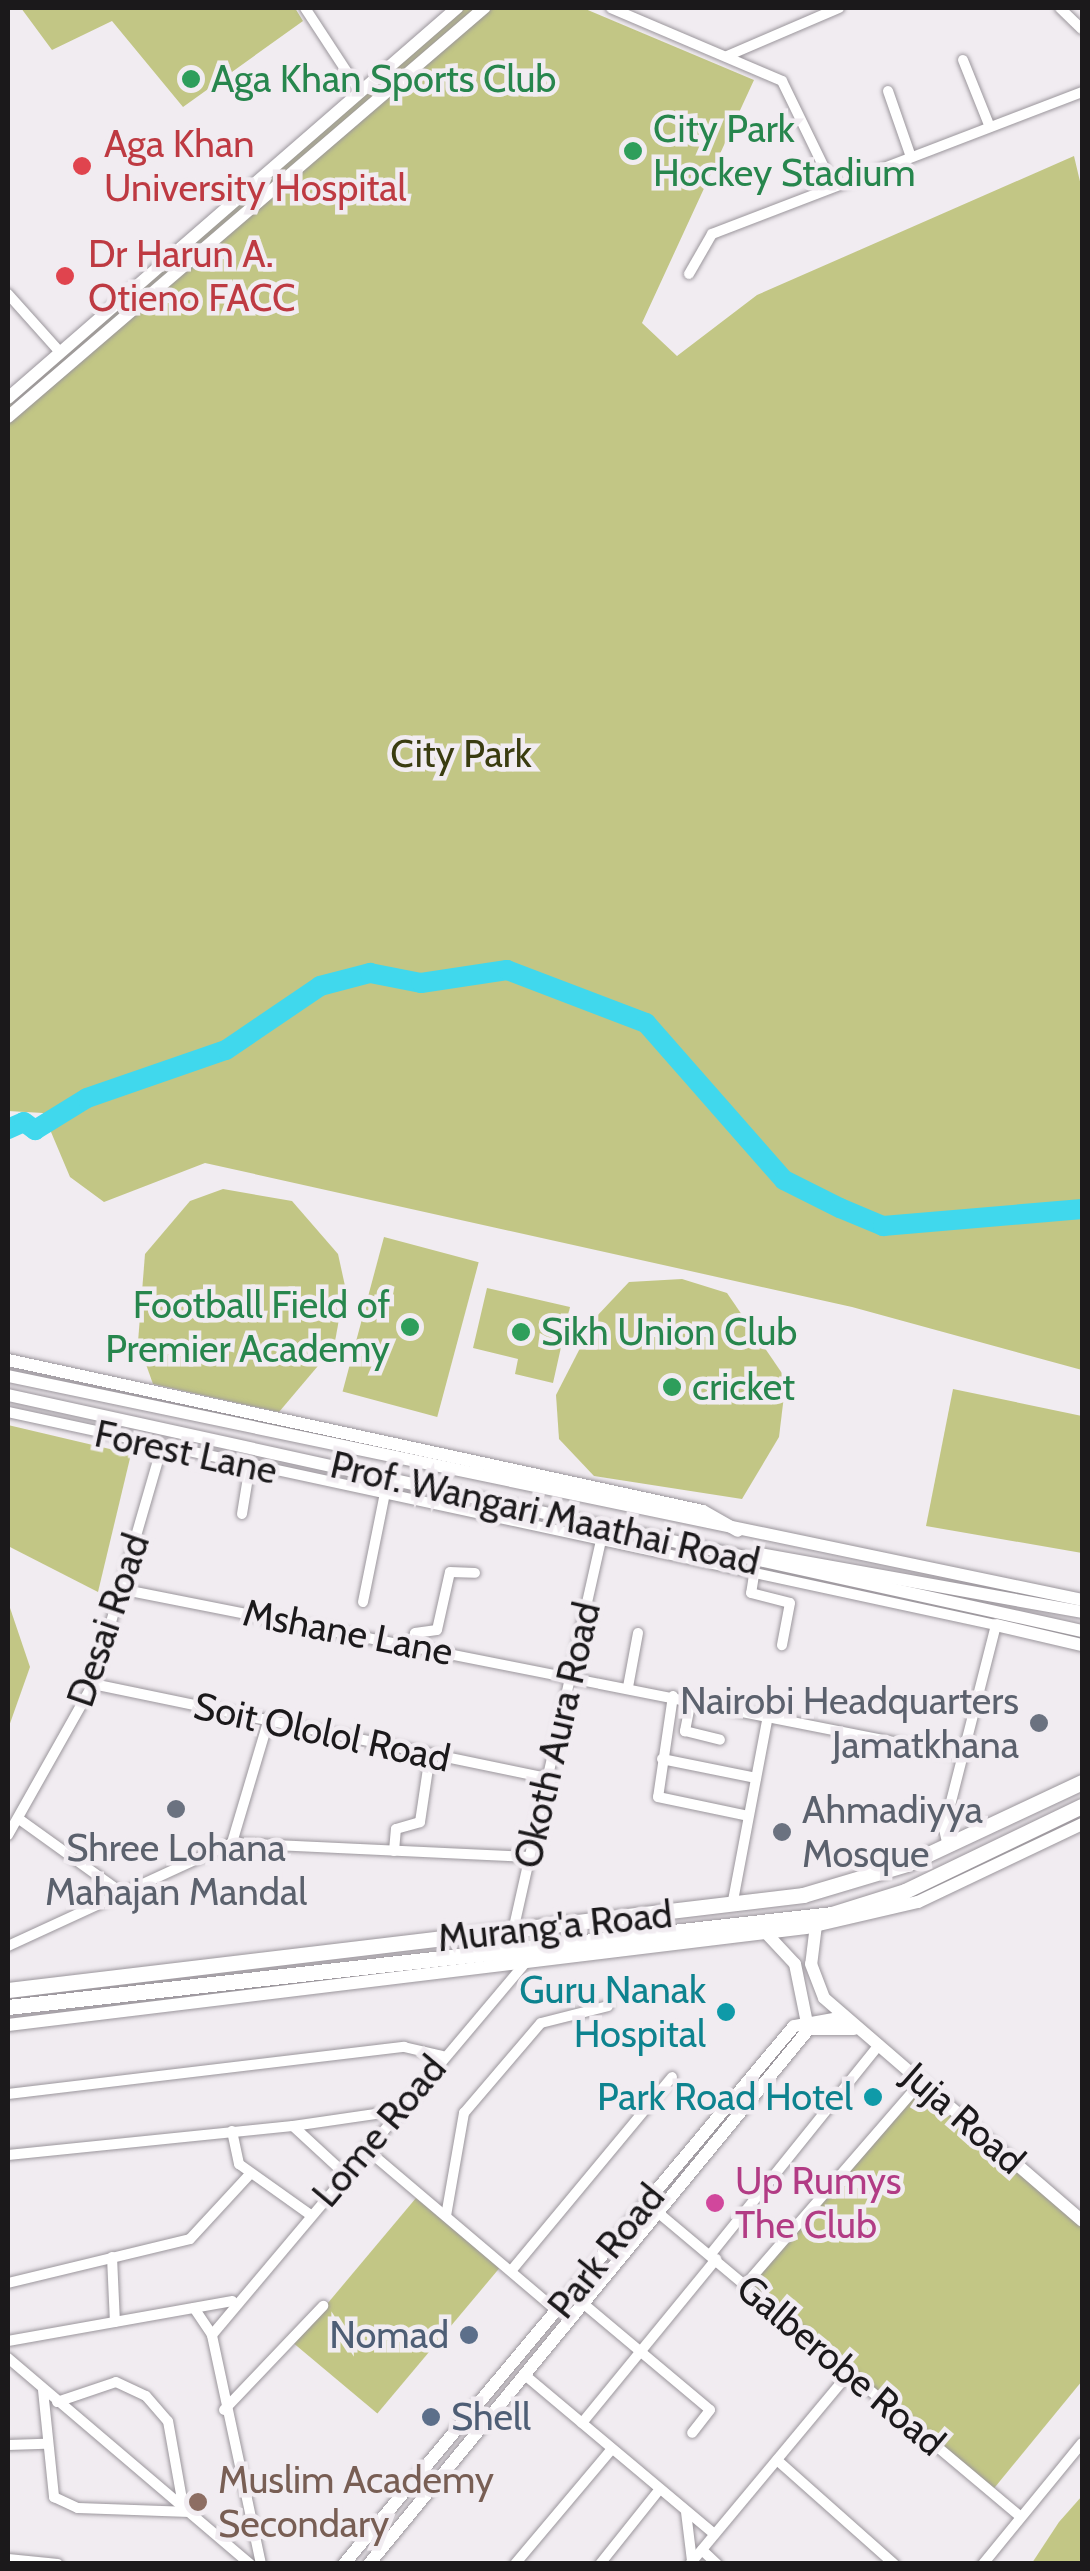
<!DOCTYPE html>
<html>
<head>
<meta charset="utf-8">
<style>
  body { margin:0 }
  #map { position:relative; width:1090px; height:2571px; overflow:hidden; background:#f1ecf1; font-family:Cabin,sans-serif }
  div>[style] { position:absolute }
  .green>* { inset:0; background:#c2c685; transform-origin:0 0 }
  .river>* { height:20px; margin:-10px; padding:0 10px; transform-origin:10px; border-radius:10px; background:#40d8ed }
  .roads { filter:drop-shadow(0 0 2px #9b969c) drop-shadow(0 0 2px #9b969c) }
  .minor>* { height:10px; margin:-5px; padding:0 5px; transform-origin:5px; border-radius:5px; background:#fff }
  .major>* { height:12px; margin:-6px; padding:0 6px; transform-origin:6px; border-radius:6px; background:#fff }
  .highway>* { height:15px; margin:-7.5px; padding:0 7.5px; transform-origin:7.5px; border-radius:7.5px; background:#fff }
  .dots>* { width:28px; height:28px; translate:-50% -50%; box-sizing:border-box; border:5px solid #f1ecf1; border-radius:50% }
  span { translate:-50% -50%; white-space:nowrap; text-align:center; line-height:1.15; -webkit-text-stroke:9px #f1ecf1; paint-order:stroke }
  .leisure-label { font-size:38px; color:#27864d }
  .left { translate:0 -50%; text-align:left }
  .right { translate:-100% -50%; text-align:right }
  .health-label { font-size:38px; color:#be3a42 }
  .park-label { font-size:38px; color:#3a3c10 }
  .street-label { font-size:38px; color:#1b191b }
  .worship-label { font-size:38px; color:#5b616d }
  .culture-label { font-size:38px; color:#0d838f }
  .hotel-label { font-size:38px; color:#b23c85 }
  .service-label { font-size:38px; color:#4e5e75 }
  .education-label { font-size:38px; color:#785e54 }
  .frame { position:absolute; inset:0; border:10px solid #1b191b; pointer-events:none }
</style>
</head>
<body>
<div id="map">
  <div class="green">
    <i style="clip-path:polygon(21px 8px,295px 8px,303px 21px,183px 107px,112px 21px,52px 50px)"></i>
    <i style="clip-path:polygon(462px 8px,583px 8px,754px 80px,642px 323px,677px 356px,757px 295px,1074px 156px,1082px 190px,1082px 1370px,852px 1307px,205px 1163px,104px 1202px,70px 1177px,43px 1113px,8px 1111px,8px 400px)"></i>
    <i style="clip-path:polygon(223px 1189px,292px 1201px,338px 1254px,345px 1286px,334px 1347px,279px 1412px,153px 1384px,138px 1342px,145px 1254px,190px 1201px)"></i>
    <i style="left:384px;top:1237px;width:98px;height:160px;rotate:15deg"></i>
    <i style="clip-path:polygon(682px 1279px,727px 1293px,786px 1379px,779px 1437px,742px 1499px,594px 1476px,559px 1439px,556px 1395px,596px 1317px,629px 1282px)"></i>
    <i style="clip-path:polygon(487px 1288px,570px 1307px,553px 1383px,515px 1374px,518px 1359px,473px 1348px)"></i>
    <i style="clip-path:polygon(953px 1389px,1082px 1416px,1082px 1553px,926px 1526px)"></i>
    <i style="clip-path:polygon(8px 1425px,131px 1454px,98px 1592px,8px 1546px)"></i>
    <i style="clip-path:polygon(8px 1602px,30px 1667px,8px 1729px)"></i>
    <i style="clip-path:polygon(922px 2081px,1082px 2221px,1082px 2381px,991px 2492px,746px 2284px)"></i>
    <i style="left:416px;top:2198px;width:109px;height:190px;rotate:40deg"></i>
    <i style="clip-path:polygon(1082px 2496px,1082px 2563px,1032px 2563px,1059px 2522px)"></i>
  </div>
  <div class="river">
    <i style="left:8px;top:1129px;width:17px;rotate:-24deg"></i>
    <i style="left:24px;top:1122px;width:14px;rotate:36deg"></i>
    <i style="left:35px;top:1130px;width:61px;rotate:-31.6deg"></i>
    <i style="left:87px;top:1098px;width:147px;rotate:-19.1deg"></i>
    <i style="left:226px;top:1050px;width:114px;rotate:-34.2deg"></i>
    <i style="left:320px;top:986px;width:52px;rotate:-14.6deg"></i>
    <i style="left:370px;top:973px;width:52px;rotate:11.1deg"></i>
    <i style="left:421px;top:983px;width:87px;rotate:-8.6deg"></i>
    <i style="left:507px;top:970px;width:149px;rotate:20.9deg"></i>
    <i style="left:646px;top:1023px;width:209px;rotate:48.7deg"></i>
    <i style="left:784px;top:1180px;width:63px;rotate:26.6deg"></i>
    <i style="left:840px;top:1208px;width:47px;rotate:22.7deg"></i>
    <i style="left:883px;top:1226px;width:200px;rotate:-4.9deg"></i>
  </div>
  <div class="roads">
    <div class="minor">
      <i style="left:305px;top:8px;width:100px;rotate:56.8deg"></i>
      <i style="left:611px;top:8px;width:186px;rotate:23.1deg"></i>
      <i style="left:782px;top:81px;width:114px;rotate:64.1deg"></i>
      <i style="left:1060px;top:8px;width:30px;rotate:44deg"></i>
      <i style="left:727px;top:56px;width:122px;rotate:-23.2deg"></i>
      <i style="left:963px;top:60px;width:72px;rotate:68.1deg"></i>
      <i style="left:888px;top:91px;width:70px;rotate:70.8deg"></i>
      <i style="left:689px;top:274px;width:46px;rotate:-60.1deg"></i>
      <i style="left:712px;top:234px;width:396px;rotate:-21deg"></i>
      <i style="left:8px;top:294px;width:76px;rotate:48.2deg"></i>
      <i style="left:8px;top:1412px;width:1011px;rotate:12.17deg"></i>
      <i style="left:996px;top:1625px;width:211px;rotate:104.3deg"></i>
      <i style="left:944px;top:1829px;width:18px;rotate:77deg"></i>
      <i style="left:242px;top:1514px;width:50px;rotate:-80.7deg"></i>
      <i style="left:754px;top:1575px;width:18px;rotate:99deg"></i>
      <i style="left:751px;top:1593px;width:40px;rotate:14.4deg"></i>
      <i style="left:790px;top:1603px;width:43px;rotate:100.8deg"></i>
      <i style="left:125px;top:1590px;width:855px;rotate:11.19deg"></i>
      <i style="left:363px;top:1602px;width:111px;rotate:-78.6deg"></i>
      <i style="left:412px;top:1643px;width:10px;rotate:-73deg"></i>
      <i style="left:415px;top:1633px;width:22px;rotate:-8deg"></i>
      <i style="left:437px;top:1630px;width:59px;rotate:-77.4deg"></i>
      <i style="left:450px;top:1572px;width:25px;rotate:2deg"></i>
      <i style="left:93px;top:1684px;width:468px;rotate:11.7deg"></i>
      <i style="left:628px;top:1687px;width:55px;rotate:-79.5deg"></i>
      <i style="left:673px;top:1696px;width:102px;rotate:98.4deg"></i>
      <i style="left:658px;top:1797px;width:92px;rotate:11.9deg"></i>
      <i style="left:691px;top:1700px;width:32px;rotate:101deg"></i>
      <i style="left:685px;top:1731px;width:36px;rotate:14deg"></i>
      <i style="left:268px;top:1722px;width:126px;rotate:106.6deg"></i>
      <i style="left:232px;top:1843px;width:298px;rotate:2.7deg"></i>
      <i style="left:662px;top:1759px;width:96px;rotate:11.4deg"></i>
      <i style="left:19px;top:1819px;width:127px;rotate:35.7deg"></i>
      <i style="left:8px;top:1835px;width:173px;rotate:-60.6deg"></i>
      <i style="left:93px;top:1684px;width:244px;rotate:-73.8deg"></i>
      <i style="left:394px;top:1851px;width:22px;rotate:-85deg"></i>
      <i style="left:396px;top:1829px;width:25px;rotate:-16deg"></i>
      <i style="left:420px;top:1822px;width:68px;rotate:-81.5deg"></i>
      <i style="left:732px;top:1906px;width:193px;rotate:-79.3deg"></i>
      <i style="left:513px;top:1931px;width:401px;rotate:-77.3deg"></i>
      <i style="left:8px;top:1946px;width:247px;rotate:-24.7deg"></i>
      <i style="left:8px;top:2094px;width:399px;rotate:-6.8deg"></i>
      <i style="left:404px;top:2047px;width:39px;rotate:13deg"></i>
      <i style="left:293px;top:2126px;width:104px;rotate:-8.3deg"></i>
      <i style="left:232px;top:2131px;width:34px;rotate:78deg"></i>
      <i style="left:239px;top:2164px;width:86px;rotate:35.5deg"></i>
      <i style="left:365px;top:2148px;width:252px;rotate:40.3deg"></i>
      <i style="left:8px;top:2155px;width:286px;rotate:-5.8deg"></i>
      <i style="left:293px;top:2126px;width:69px;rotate:42.7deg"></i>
      <i style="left:661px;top:2215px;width:468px;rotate:40deg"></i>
      <i style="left:446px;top:2216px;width:105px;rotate:-80.1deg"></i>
      <i style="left:464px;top:2113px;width:118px;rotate:-49.5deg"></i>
      <i style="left:541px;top:2023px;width:69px;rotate:-14.2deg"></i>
      <i style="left:710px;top:2255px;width:270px;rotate:-51.2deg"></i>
      <i style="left:112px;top:2257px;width:65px;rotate:87.4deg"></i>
      <i style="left:511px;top:2271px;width:252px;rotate:-50.3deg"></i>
      <i style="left:8px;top:2283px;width:187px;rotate:-13.6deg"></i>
      <i style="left:190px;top:2239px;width:88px;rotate:-47.3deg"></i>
      <i style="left:746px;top:2284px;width:269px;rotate:-49.1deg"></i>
      <i style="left:585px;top:2305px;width:163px;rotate:40deg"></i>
      <i style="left:710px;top:2410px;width:29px;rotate:128deg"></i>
      <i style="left:194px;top:2308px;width:32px;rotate:56deg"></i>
      <i style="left:8px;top:2341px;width:228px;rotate:-10.1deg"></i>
      <i style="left:8px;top:2358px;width:318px;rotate:40.4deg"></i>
      <i style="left:526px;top:2376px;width:246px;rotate:40deg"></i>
      <i style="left:43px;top:2390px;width:108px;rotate:84.1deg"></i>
      <i style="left:54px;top:2497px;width:26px;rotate:25deg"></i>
      <i style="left:78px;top:2508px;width:112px;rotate:2deg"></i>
      <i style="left:57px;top:2402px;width:62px;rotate:-18.7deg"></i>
      <i style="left:116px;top:2382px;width:33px;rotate:25deg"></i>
      <i style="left:146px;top:2396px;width:33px;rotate:49deg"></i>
      <i style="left:168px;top:2421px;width:85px;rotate:79.9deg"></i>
      <i style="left:224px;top:2410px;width:144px;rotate:-46.4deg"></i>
      <i style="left:582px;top:2423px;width:212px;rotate:-50.7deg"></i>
      <i style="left:8px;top:2445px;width:37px;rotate:-2deg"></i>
      <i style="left:777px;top:2460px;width:157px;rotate:41.6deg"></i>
      <i style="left:686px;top:2512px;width:49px;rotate:83deg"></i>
      <i style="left:702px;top:2550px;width:21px;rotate:43deg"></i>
      <i style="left:8px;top:2559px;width:50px;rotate:5.7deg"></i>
      <i style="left:261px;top:2564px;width:234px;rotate:-102.1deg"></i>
      <i style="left:212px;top:2335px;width:488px;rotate:-49.9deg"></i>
      <i style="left:515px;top:2564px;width:150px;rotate:-49.9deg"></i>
      <i style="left:600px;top:2564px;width:95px;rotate:-51.4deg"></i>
      <i style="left:690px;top:2564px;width:249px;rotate:-50.2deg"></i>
      <i style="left:983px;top:2564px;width:156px;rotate:-50.7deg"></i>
    </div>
    <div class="major">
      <i style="left:8px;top:398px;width:595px;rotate:-40.98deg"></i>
      <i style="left:8px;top:417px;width:628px;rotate:-40.67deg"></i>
      <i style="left:8px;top:1360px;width:711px;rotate:12.26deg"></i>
      <i style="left:703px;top:1511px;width:40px;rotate:29.7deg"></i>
      <i style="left:8px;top:1376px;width:1097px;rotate:11.78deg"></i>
      <i style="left:8px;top:1395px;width:1100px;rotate:12.39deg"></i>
      <i style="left:760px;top:1554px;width:327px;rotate:10.2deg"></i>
      <i style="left:996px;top:1625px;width:88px;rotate:13.1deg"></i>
      <i style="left:816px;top:1925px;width:39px;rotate:97deg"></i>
      <i style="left:811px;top:1964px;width:36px;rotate:69deg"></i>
      <i style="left:824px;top:1998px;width:341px;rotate:40.8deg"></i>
      <i style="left:767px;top:1934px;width:41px;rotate:47deg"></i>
      <i style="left:795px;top:1964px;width:65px;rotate:78.5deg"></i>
      <i style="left:8px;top:2025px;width:804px;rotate:-6.93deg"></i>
      <i style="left:806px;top:1928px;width:115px;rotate:-13.1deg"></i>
      <i style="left:918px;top:1902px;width:182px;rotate:-25.4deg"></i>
      <i style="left:811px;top:2029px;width:43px"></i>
      <i style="left:344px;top:2564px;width:701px;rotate:-50.09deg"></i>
      <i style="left:794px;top:2026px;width:51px;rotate:-10.2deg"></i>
      <i style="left:369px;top:2564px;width:691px;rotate:-50.58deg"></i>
    </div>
    <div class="highway">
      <i style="left:8px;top:1990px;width:801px;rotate:-6.81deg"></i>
      <i style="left:803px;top:1895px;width:109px;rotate:-16.6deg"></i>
      <i style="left:907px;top:1864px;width:193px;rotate:-25.1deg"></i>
      <i style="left:8px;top:2007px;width:829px;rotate:-6.44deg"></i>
      <i style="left:832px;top:1914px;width:77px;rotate:-17.5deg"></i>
      <i style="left:905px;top:1891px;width:196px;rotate:-25.7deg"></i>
    </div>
  </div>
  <div class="dots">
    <i style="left:191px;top:79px;background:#2e9e5b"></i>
    <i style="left:633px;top:151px;background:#2e9e5b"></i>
    <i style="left:82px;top:166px;background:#e0444e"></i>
    <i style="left:65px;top:276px;background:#e0444e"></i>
    <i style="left:410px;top:1327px;background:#2e9e5b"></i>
    <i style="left:521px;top:1332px;background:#2e9e5b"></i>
    <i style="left:672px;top:1387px;background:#2e9e5b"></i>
    <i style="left:1039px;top:1723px;background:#6b7280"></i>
    <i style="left:176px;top:1809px;background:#6b7280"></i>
    <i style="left:782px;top:1832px;background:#6b7280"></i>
    <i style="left:726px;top:2012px;background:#0f9aa8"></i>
    <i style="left:873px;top:2097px;background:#0f9aa8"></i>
    <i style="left:715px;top:2203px;background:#d1479c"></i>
    <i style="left:469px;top:2335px;background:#5c6f8a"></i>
    <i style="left:431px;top:2417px;background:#5c6f8a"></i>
    <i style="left:198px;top:2502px;background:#8d6e63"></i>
  </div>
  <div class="leisure-label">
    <span class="left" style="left:211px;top:79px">Aga Khan Sports Club</span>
    <span class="left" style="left:653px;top:151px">City Park<br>Hockey Stadium</span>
    <span class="right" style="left:390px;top:1327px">Football Field of<br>Premier Academy</span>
    <span class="left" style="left:541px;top:1332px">Sikh Union Club</span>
    <span class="left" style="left:692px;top:1387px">cricket</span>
  </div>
  <div class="health-label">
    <span class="left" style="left:104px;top:166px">Aga Khan<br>University Hospital</span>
    <span class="left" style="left:88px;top:276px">Dr Harun A.<br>Otieno FACC</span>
  </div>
  <div class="park-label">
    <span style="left:461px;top:754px">City Park</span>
  </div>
  <div class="street-label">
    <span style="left:186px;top:1452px;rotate:12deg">Forest Lane</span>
    <span style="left:545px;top:1513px;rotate:13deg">Prof. Wangari Maathai Road</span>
    <span style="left:108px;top:1620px;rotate:-71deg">Desai Road</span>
    <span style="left:348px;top:1632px;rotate:11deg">Mshane Lane</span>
    <span style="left:322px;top:1732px;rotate:12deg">Soit Ololol Road</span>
    <span style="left:557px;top:1735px;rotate:-77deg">Okoth Aura Road</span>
    <span style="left:555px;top:1926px;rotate:-6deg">Murang'a Road</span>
    <span style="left:964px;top:2118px;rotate:41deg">Juja Road</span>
    <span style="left:379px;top:2131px;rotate:-50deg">Lome Road</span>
    <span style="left:606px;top:2251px;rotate:-51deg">Park Road</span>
    <span style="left:841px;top:2365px;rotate:40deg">Galberobe Road</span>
  </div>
  <div class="worship-label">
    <span class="right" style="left:1019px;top:1723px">Nairobi Headquarters<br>Jamatkhana</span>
    <span class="left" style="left:802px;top:1832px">Ahmadiyya<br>Mosque</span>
    <span style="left:176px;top:1870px">Shree Lohana<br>Mahajan Mandal</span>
  </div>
  <div class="culture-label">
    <span class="right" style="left:706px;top:2012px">Guru Nanak<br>Hospital</span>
    <span class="right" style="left:853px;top:2097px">Park Road Hotel</span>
  </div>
  <div class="hotel-label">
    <span class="left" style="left:735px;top:2203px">Up Rumys<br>The Club</span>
  </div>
  <div class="service-label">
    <span class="right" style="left:449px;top:2335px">Nomad</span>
    <span class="left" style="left:451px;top:2417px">Shell</span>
  </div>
  <div class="education-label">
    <span class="left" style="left:218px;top:2502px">Muslim Academy<br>Secondary</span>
  </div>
  <div class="frame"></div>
</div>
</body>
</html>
